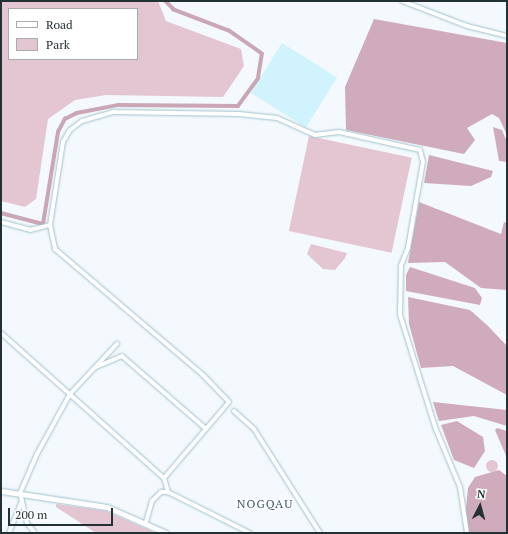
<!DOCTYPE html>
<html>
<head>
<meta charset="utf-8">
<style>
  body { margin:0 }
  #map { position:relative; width:508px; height:534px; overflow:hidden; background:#f3f9fc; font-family:"PT Serif",serif }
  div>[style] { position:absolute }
  .built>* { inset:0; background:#d0f3fe; transform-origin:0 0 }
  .green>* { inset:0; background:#e4c6d2; transform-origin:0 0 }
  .round { border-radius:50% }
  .forest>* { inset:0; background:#d0abbb }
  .canal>* { height:3.5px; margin:-1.75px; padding:0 1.75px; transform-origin:1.75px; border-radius:1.75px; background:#caa6b6 }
  .roads { filter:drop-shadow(0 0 1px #a1c2cd) drop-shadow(0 0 1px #a1c2cd) }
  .minor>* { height:4px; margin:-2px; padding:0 2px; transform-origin:2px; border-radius:2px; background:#fff }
  .major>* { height:5px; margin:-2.5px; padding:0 2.5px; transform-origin:2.5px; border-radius:2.5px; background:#fff }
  span { translate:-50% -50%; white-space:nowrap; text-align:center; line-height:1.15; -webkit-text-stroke:3.5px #fff; paint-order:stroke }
  .quarter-label { font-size:12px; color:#395861; letter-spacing:1px }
  .frame { position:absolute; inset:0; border:2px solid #233135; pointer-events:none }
  .legend { position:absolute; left:8px; top:8px; width:130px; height:52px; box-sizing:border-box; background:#fff; border:1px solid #a7adae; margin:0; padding:5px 7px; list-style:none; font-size:12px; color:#233135 }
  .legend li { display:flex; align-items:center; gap:8px; height:20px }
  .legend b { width:20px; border:1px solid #a7adae }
  .north { position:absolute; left:460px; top:486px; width:40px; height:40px; -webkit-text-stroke:3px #fff; paint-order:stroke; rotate:6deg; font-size:11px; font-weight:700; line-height:16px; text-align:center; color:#233135 }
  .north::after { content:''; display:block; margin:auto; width:14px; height:18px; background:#233135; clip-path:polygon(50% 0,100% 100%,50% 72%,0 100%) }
  .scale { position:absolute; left:8px; top:508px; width:105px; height:18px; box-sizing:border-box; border:2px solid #233135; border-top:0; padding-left:5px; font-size:12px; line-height:14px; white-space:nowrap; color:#233135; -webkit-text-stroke:3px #fff; paint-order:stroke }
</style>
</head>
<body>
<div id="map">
  <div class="built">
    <i style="left:282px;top:43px;width:65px;height:59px;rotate:32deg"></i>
  </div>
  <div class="green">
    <i style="clip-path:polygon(evenodd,1px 1px,158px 1px,166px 21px,241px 49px,244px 66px,223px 97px,106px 95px,75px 100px,48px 119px,36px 199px,25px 207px,1px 201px,1px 1px,9px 9px,137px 9px,137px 59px,9px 59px,9px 9px)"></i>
    <i style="left:309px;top:136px;width:105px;height:97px;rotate:12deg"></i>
    <i style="clip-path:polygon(311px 244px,347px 253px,345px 258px,335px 270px,323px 269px,307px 254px)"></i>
    <i class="round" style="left:486px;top:460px;width:12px;height:12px"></i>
    <i style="clip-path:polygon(56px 504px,106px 511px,156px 533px,96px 533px,56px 507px)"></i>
  </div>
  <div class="forest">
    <i style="clip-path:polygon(374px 19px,507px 43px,507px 135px,499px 118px,492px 114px,467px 128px,475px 140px,464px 154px,346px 130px,345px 87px)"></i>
    <i style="clip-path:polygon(493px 127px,502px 130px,507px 142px,507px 162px,499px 161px)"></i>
    <i style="clip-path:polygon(429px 155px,493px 171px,491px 177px,471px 186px,424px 183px)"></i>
    <i style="clip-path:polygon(419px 202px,501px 234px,504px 222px,507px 223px,507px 290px,481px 288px,445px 262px,408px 263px)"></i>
    <i style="clip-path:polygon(410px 267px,475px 288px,482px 298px,480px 305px,406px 291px,406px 275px)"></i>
    <i style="clip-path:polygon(408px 297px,470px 310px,488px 326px,507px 346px,507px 395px,453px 366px,421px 368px,409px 324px)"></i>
    <i style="clip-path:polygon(433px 402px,507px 410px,507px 426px,474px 416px,439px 421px)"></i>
    <i style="clip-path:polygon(457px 421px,483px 437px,485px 451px,474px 468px,454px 460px,441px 425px)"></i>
    <i style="clip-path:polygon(497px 428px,507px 431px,507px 458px,495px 430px)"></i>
    <i style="clip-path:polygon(499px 470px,507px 476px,507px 533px,468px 533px,465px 517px,468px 488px,475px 477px)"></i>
  </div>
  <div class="canal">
    <i style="left:1px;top:213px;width:43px;rotate:14.7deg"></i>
    <i style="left:43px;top:224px;width:93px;rotate:-80.7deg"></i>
    <i style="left:58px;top:132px;width:15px;rotate:-62deg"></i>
    <i style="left:65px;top:119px;width:13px;rotate:-27deg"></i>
    <i style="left:77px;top:113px;width:42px;rotate:-11deg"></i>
    <i style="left:118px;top:105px;width:120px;rotate:0.5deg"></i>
    <i style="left:238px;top:106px;width:34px;rotate:-54deg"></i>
    <i style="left:258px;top:78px;width:24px;rotate:-81deg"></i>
    <i style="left:262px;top:54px;width:40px;rotate:-145.1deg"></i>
    <i style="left:229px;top:31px;width:59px;rotate:-159.1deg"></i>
    <i style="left:174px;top:10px;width:13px;rotate:-135deg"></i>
  </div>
  <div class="roads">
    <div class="minor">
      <i style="left:402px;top:1px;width:70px;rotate:21deg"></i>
      <i style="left:467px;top:26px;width:41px;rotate:14deg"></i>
      <i style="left:1px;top:222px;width:30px;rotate:15deg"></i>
      <i style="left:30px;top:230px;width:21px;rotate:-14deg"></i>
      <i style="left:50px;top:225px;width:84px;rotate:-81.1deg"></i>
      <i style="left:63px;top:142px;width:14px;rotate:-60deg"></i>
      <i style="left:70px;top:130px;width:15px;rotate:-37deg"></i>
      <i style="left:82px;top:121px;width:32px;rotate:-16deg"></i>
      <i style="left:113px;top:112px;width:126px;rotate:0.9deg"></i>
      <i style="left:239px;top:114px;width:38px;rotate:6deg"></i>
      <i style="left:277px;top:118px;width:42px;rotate:24.1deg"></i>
      <i style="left:315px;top:135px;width:24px;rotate:-7deg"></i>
      <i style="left:339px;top:132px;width:83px;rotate:12.5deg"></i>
      <i style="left:420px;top:150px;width:12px;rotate:76deg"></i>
      <i style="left:423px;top:162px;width:87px;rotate:99.9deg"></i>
      <i style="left:408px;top:248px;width:18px;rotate:112deg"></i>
      <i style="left:401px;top:265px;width:50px;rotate:91.1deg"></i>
      <i style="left:400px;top:315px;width:117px;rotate:72.6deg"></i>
      <i style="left:435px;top:427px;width:65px;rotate:67.4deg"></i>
      <i style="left:460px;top:487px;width:47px;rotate:81.3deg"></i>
      <i style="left:50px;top:225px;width:25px;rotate:78deg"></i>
      <i style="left:55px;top:249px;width:194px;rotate:40.4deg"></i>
      <i style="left:203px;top:375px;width:37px;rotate:46deg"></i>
      <i style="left:229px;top:402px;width:100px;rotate:130.5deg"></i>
      <i style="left:1px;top:333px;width:218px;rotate:41.7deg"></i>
      <i style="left:164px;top:478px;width:15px;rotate:74deg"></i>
      <i style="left:96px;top:367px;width:28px;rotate:-23deg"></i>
      <i style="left:122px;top:356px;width:111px;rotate:41deg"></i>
      <i style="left:234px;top:411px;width:27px;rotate:42deg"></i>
      <i style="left:254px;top:429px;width:123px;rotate:57.6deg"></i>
      <i style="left:146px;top:522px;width:22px;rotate:-74deg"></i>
      <i style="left:152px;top:501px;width:13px;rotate:-45deg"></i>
      <i style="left:161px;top:492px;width:7px"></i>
      <i style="left:168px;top:492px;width:92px;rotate:26.6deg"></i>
      <i style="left:9px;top:533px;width:35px;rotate:-68deg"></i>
      <i style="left:35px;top:533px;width:13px;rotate:-129deg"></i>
      <i style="left:27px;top:523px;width:31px;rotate:-103deg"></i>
      <i style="left:20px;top:493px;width:43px;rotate:-66.4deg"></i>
      <i style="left:37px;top:454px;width:68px;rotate:-61.2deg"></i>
      <i style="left:70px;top:394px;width:69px;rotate:-46.8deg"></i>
    </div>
    <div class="major">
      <i style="left:1px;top:491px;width:107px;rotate:8.6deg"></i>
      <i style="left:107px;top:507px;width:64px;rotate:23.8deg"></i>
    </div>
  </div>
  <div class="quarter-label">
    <span style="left:265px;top:504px">NOGQAU</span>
  </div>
  <div class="frame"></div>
  <ul class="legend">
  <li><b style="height:5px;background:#fff"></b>Road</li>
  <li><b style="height:11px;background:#e4c6d2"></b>Park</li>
  </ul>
  <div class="north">N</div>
  <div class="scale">200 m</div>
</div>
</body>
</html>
